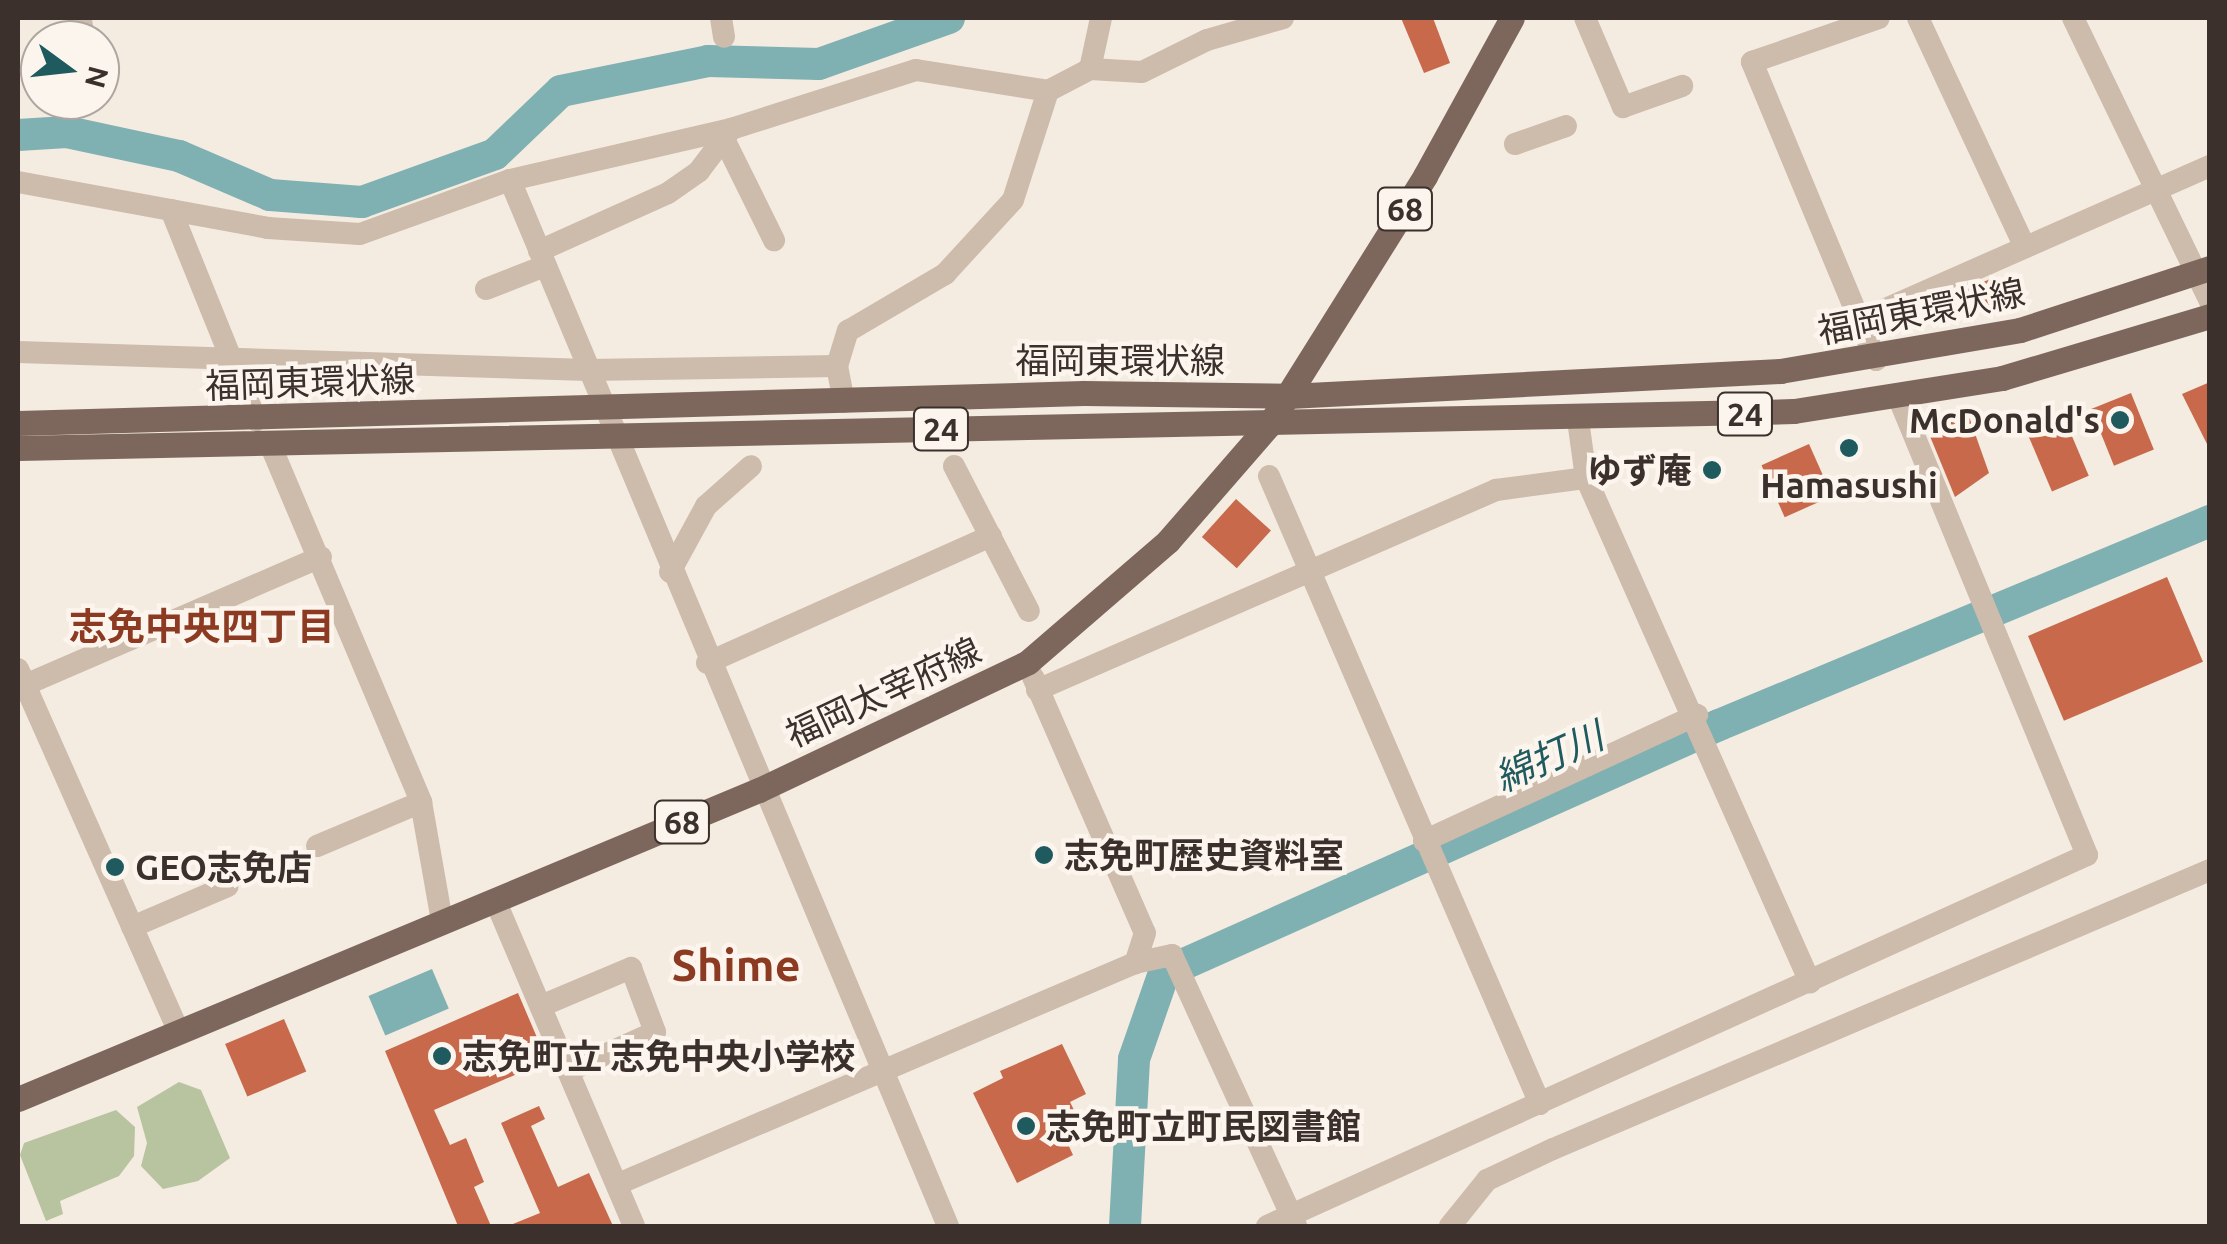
<!DOCTYPE html>
<html>
<head>
<meta charset="utf-8">
<style>
  body { margin:0 }
  #map { position:relative; width:2227px; height:1244px; overflow:hidden; background:#f4ebe1; font-family:Ubuntu,"Noto Sans JP",sans-serif }
  div>[style] { position:absolute }
  .green>* { inset:0; background:#b8c4a0 }
  .water>* { inset:0; background:#7fb0b2; transform-origin:0 0 }
  .river>* { height:32px; margin:-16px; padding:0 16px; transform-origin:16px; border-radius:16px; background:#7fb0b2 }
  .building>* { inset:0; background:#c8694b; transform-origin:0 0 }
  .minor>* { height:22px; margin:-11px; padding:0 11px; transform-origin:11px; border-radius:11px; background:#cdbbac }
  .major>* { height:25px; margin:-12.5px; padding:0 12.5px; transform-origin:12.5px; border-radius:12.5px; background:#7d675c }
  .dots>* { width:28px; height:28px; translate:-50% -50%; box-sizing:border-box; border:5px solid #fbf5ee; border-radius:50% }
  span { translate:-50% -50%; white-space:nowrap; text-align:center; line-height:1.15; -webkit-text-stroke:9px #fbf5ee; paint-order:stroke }
  .shield-label span { padding:2px 8px; background:#fbf5ee; border:2px solid; border-radius:8px; -webkit-text-stroke-width:0 }
  .shield-label { font-size:32px; color:#3b302b; font-weight:700 }
  .street-label { font-size:35px; color:#3b302b }
  .poi-label { font-size:35px; color:#3b302b; font-weight:700 }
  .right { translate:-100% -50%; text-align:right }
  .left { translate:0 -50%; text-align:left }
  .neighbourhood-label { font-size:38px; color:#8c3b22; font-weight:700 }
  .water-label { font-size:38px; color:#1f5a5e; font-style:italic }
  .district-label { font-size:45px; color:#8c3b22; font-weight:700 }
  .frame { position:absolute; inset:0; border:20px solid #3b302b; pointer-events:none }
  .north { position:absolute; left:20px; top:20px; width:100px; height:100px; box-sizing:border-box; background:#fbf5ee; border:2px solid #aea6a0; border-radius:50%; rotate:105deg; font-size:28px; font-weight:700; line-height:40px; text-align:center; color:#3b302b }
  .north::after { content:''; display:block; margin:auto; width:35px; height:45px; background:#1f5a5e; clip-path:polygon(50% 0,100% 100%,50% 72%,0 100%) }
</style>
</head>
<body>
<div id="map">
  <div class="green">
    <i style="clip-path:polygon(179px 1082px,201px 1090px,230px 1158px,198px 1181px,163px 1189px,141px 1166px,147px 1143px,137px 1107px)"></i>
    <i style="clip-path:polygon(116px 1110px,135px 1127px,134px 1156px,119px 1176px,60px 1201px,63px 1214px,46px 1221px,20px 1155px,24px 1143px)"></i>
  </div>
  <div class="water">
    <i style="left:432px;top:969px;width:43px;height:69px;rotate:67deg"></i>
  </div>
  <div class="river">
    <i style="left:18px;top:135px;width:49px;rotate:-3.5deg"></i>
    <i style="left:67px;top:132px;width:115px;rotate:12.1deg"></i>
    <i style="left:179px;top:156px;width:99px;rotate:23.2deg"></i>
    <i style="left:270px;top:195px;width:92px;rotate:4.4deg"></i>
    <i style="left:362px;top:202px;width:141px;rotate:-19.8deg"></i>
    <i style="left:495px;top:154px;width:91px;rotate:-43.7deg"></i>
    <i style="left:561px;top:91px;width:150px;rotate:-11.5deg"></i>
    <i style="left:708px;top:61px;width:111px;rotate:1.5deg"></i>
    <i style="left:819px;top:64px;width:138px;rotate:-19.5deg"></i>
    <i style="left:1125px;top:1226px;width:167px;rotate:-86.9deg"></i>
    <i style="left:1134px;top:1059px;width:91px;rotate:-70.8deg"></i>
    <i style="left:1164px;top:973px;width:608px;rotate:-24.08deg"></i>
    <i style="left:1719px;top:725px;width:532px;rotate:-22.56deg"></i>
  </div>
  <div class="building">
    <i style="clip-path:polygon(1401px 18px,1433px 18px,1450px 63px,1424px 73px)"></i>
    <i style="clip-path:polygon(1997px 276px,2003px 303px,1936px 318px,1936px 303px)"></i>
    <i style="clip-path:polygon(2210px 382px,2210px 450px,2182px 394px)"></i>
    <i style="left:2131px;top:393px;width:61px;height:43px;rotate:68deg"></i>
    <i style="clip-path:polygon(1967px 411px,1989px 473px,1955px 497px,1927px 429px)"></i>
    <i style="left:2063px;top:415px;width:66px;height:40px;rotate:67deg"></i>
    <i style="left:1809px;top:444px;width:57px;height:52px;rotate:66deg"></i>
    <i style="left:1236px;top:499px;width:47px;height:51px;rotate:42deg"></i>
    <i style="left:2167px;top:577px;width:92px;height:151px;rotate:67deg"></i>
    <i style="clip-path:polygon(518px 993px,547px 1061px,434px 1110px,450px 1145px,466px 1138px,484px 1182px,474px 1187px,491px 1226px,458px 1226px,385px 1051px)"></i>
    <i style="left:284px;top:1019px;width:57px;height:64px;rotate:67deg"></i>
    <i style="clip-path:polygon(1062px 1044px,1086px 1094px,1070px 1102px,1080px 1122px,1062px 1131px,1073px 1155px,1017px 1183px,973px 1093px,1003px 1078px,1000px 1071px)"></i>
    <i style="clip-path:polygon(539px 1106px,545px 1119px,531px 1126px,558px 1187px,589px 1173px,613px 1226px,508px 1226px,540px 1213px,501px 1123px)"></i>
  </div>
  <div class="minor">
    <i style="left:721px;top:18px;width:19px;rotate:81deg"></i>
    <i style="left:1585px;top:18px;width:97px;rotate:66.9deg"></i>
    <i style="left:1623px;top:107px;width:63px;rotate:-19.6deg"></i>
    <i style="left:1918px;top:18px;width:253px;rotate:65deg"></i>
    <i style="left:2073px;top:18px;width:314px;rotate:64.2deg"></i>
    <i style="left:81px;top:20px;width:20px;rotate:81deg"></i>
    <i style="left:1090px;top:69px;width:52px;rotate:-77.8deg"></i>
    <i style="left:724px;top:139px;width:113px;rotate:63.7deg"></i>
    <i style="left:1515px;top:144px;width:54px;rotate:-19.4deg"></i>
    <i style="left:510px;top:180px;width:1134px;rotate:67.28deg"></i>
    <i style="left:18px;top:182px;width:254px;rotate:10.4deg"></i>
    <i style="left:268px;top:228px;width:92px;rotate:3.7deg"></i>
    <i style="left:360px;top:234px;width:159px;rotate:-19.8deg"></i>
    <i style="left:510px;top:180px;width:227px;rotate:-13deg"></i>
    <i style="left:731px;top:129px;width:194px;rotate:-17.7deg"></i>
    <i style="left:916px;top:70px;width:134px;rotate:9deg"></i>
    <i style="left:1048px;top:91px;width:47px;rotate:-27.6deg"></i>
    <i style="left:1090px;top:69px;width:52px;rotate:3.3deg"></i>
    <i style="left:1142px;top:72px;width:72px;rotate:-26.2deg"></i>
    <i style="left:1207px;top:40px;width:79px;rotate:-16.1deg"></i>
    <i style="left:171px;top:210px;width:227px;rotate:68deg"></i>
    <i style="left:539px;top:251px;width:141px;rotate:-24.2deg"></i>
    <i style="left:668px;top:193px;width:38px;rotate:-35deg"></i>
    <i style="left:699px;top:171px;width:53px;rotate:-52.7deg"></i>
    <i style="left:486px;top:289px;width:63px;rotate:-21.3deg"></i>
    <i style="left:1856px;top:322px;width:387px;rotate:-23.8deg"></i>
    <i style="left:18px;top:352px;width:570px;rotate:1.81deg"></i>
    <i style="left:588px;top:370px;width:249px;rotate:-0.9deg"></i>
    <i style="left:1876px;top:360px;width:323px;rotate:-112.6deg"></i>
    <i style="left:1752px;top:62px;width:134px;rotate:-19.1deg"></i>
    <i style="left:844px;top:402px;width:37px;rotate:-101deg"></i>
    <i style="left:837px;top:366px;width:37px;rotate:-73deg"></i>
    <i style="left:848px;top:331px;width:113px;rotate:-30.4deg"></i>
    <i style="left:945px;top:274px;width:100px;rotate:-47.4deg"></i>
    <i style="left:1013px;top:200px;width:114px;rotate:-72.2deg"></i>
    <i style="left:1578px;top:420px;width:59px;rotate:82.1deg"></i>
    <i style="left:1586px;top:478px;width:552px;rotate:66.04deg"></i>
    <i style="left:270px;top:444px;width:389px;rotate:67.1deg"></i>
    <i style="left:421px;top:802px;width:121px;rotate:80deg"></i>
    <i style="left:954px;top:466px;width:163px;rotate:62.7deg"></i>
    <i style="left:1269px;top:476px;width:684px;rotate:66.66deg"></i>
    <i style="left:670px;top:572px;width:75px;rotate:-61.4deg"></i>
    <i style="left:706px;top:506px;width:60px;rotate:-41.6deg"></i>
    <i style="left:707px;top:663px;width:311px;rotate:-24.1deg"></i>
    <i style="left:18px;top:669px;width:398px;rotate:66.1deg"></i>
    <i style="left:1033px;top:677px;width:279px;rotate:66.4deg"></i>
    <i style="left:1145px;top:933px;width:32px;rotate:108deg"></i>
    <i style="left:18px;top:688px;width:330px;rotate:-23.4deg"></i>
    <i style="left:1037px;top:690px;width:501px;rotate:-23.54deg"></i>
    <i style="left:1496px;top:490px;width:91px;rotate:-7.6deg"></i>
    <i style="left:1424px;top:841px;width:301px;rotate:-24.8deg"></i>
    <i style="left:317px;top:846px;width:113px;rotate:-22.9deg"></i>
    <i style="left:495px;top:900px;width:354px;rotate:66.9deg"></i>
    <i style="left:132px;top:927px;width:104px;rotate:-23.1deg"></i>
    <i style="left:541px;top:1006px;width:98px;rotate:-22.9deg"></i>
    <i style="left:631px;top:968px;width:68px;rotate:69.4deg"></i>
    <i style="left:655px;top:1032px;width:94px;rotate:155.6deg"></i>
    <i style="left:618px;top:1184px;width:562px;rotate:-23.15deg"></i>
    <i style="left:1135px;top:963px;width:38px;rotate:-12deg"></i>
    <i style="left:1172px;top:955px;width:298px;rotate:65.4deg"></i>
    <i style="left:1267px;top:1226px;width:900px;rotate:-24.34deg"></i>
    <i style="left:2087px;top:855px;width:492px;rotate:-112.4deg"></i>
    <i style="left:1450px;top:1226px;width:59px;rotate:-51.2deg"></i>
    <i style="left:1487px;top:1180px;width:73px;rotate:-25.2deg"></i>
    <i style="left:1553px;top:1149px;width:714px;rotate:-23.01deg"></i>
  </div>
  <div class="major">
    <i style="left:18px;top:423px;width:1066px;rotate:-1.61deg"></i>
    <i style="left:1084px;top:393px;width:204px;rotate:0.8deg"></i>
    <i style="left:1288px;top:396px;width:493px;rotate:-2.9deg"></i>
    <i style="left:1780px;top:371px;width:243px;rotate:-9.7deg"></i>
    <i style="left:2020px;top:330px;width:200px;rotate:-18.1deg"></i>
    <i style="left:18px;top:448px;width:1776px;rotate:-1.19deg"></i>
    <i style="left:1794px;top:411px;width:211px;rotate:-9deg"></i>
    <i style="left:2002px;top:378px;width:217px;rotate:-16.6deg"></i>
    <i style="left:18px;top:1099px;width:803px;rotate:-22.64deg"></i>
    <i style="left:759px;top:790px;width:298px;rotate:-25.4deg"></i>
    <i style="left:1028px;top:662px;width:185px;rotate:-40.8deg"></i>
    <i style="left:1168px;top:541px;width:154px;rotate:-49deg"></i>
    <i style="left:1269px;top:425px;width:294px;rotate:-57.9deg"></i>
    <i style="left:1425px;top:176px;width:180px;rotate:-61.2deg"></i>
  </div>
  <div class="dots">
    <i style="left:2120px;top:420px;background:#1f5a5e"></i>
    <i style="left:1849px;top:448px;background:#1f5a5e"></i>
    <i style="left:1712px;top:470px;background:#1f5a5e"></i>
    <i style="left:1044px;top:855px;background:#1f5a5e"></i>
    <i style="left:115px;top:867px;background:#1f5a5e"></i>
    <i style="left:442px;top:1056px;background:#1f5a5e"></i>
    <i style="left:1026px;top:1126px;background:#1f5a5e"></i>
  </div>
  <div class="shield-label">
    <span style="left:1405px;top:209px">68</span>
    <span style="left:1745px;top:414px">24</span>
    <span style="left:941px;top:429px">24</span>
    <span style="left:682px;top:822px">68</span>
  </div>
  <div class="street-label">
    <span style="left:1921px;top:311px;rotate:-11deg">福岡東環状線</span>
    <span style="left:1120px;top:360px">福岡東環状線</span>
    <span style="left:310px;top:382px;rotate:-2deg">福岡東環状線</span>
    <span style="left:883px;top:692px;rotate:-25deg">福岡太宰府線</span>
  </div>
  <div class="poi-label">
    <span class="right" style="left:2100px;top:420px">McDonald's</span>
    <span class="right" style="left:1692px;top:470px">ゆず庵</span>
    <span style="left:1849px;top:485px">Hamasushi</span>
    <span class="left" style="left:1064px;top:855px">志免町歴史資料室</span>
    <span class="left" style="left:135px;top:867px">GEO志免店</span>
    <span class="left" style="left:462px;top:1056px">志免町立 志免中央小学校</span>
    <span class="left" style="left:1046px;top:1126px">志免町立町民図書館</span>
  </div>
  <div class="neighbourhood-label">
    <span style="left:202px;top:627px">志免中央四丁目</span>
  </div>
  <div class="water-label">
    <span style="left:1549px;top:757px;rotate:-24deg">綿打川</span>
  </div>
  <div class="district-label">
    <span style="left:736px;top:965px">Shime</span>
  </div>
  <div class="frame"></div>
  <div class="north">N</div>
</div>
</body>
</html>
